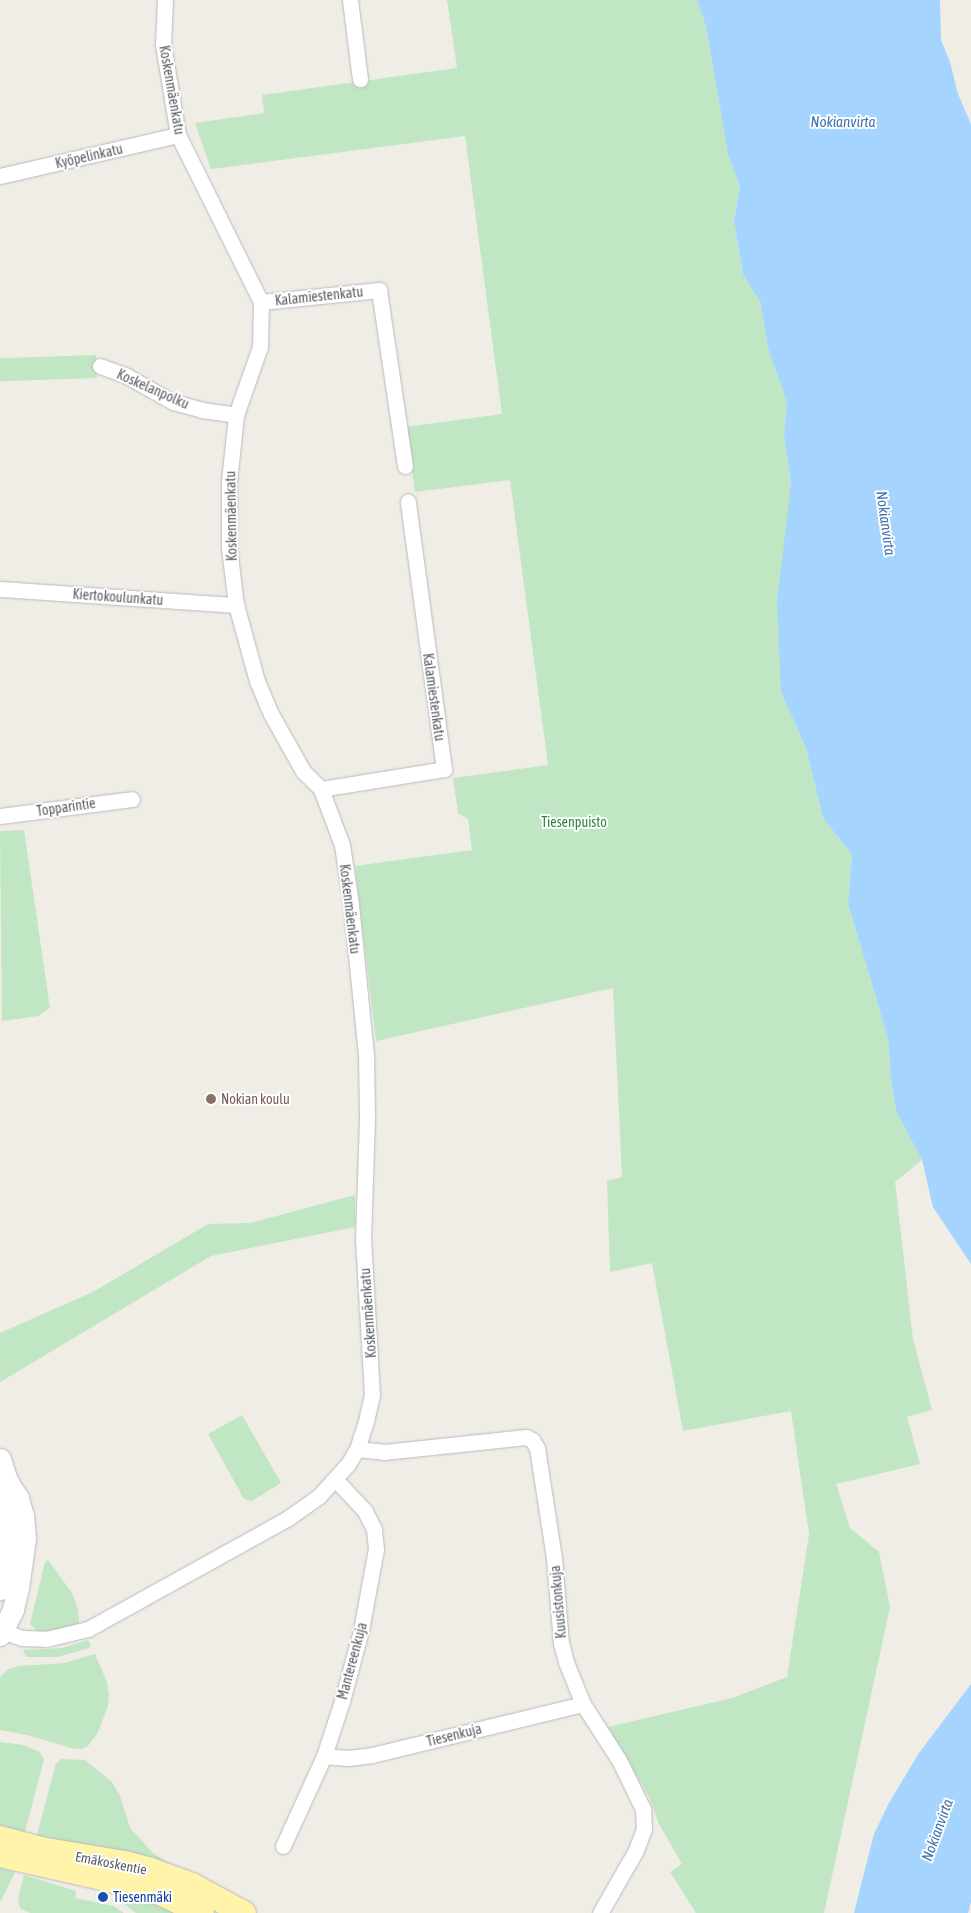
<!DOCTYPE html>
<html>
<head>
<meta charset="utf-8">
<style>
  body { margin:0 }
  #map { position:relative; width:971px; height:1913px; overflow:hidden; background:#efede5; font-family:"Asap Condensed",sans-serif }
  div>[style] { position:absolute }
  .green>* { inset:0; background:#c1e6c3; transform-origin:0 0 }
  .water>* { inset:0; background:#a5d4fe }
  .roads { filter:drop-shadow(0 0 1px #b7babe) drop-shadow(0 0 1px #b7babe) }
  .street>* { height:15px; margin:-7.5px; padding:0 7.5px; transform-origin:7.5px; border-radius:7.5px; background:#fff }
  .secondary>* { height:21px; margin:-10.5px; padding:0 10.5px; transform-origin:10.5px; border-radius:10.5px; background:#fff }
  .primary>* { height:24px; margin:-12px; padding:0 12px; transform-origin:12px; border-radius:12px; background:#fff4aa }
  .dots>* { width:14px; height:14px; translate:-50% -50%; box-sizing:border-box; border:2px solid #fff; border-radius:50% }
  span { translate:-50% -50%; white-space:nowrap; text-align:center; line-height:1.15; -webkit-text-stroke:4px #fff; paint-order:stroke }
  .street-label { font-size:14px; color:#5c6065 }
  .park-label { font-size:14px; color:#35843c }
  .education-label { font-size:14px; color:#785e54 }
  .left { translate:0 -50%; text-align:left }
  .transit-label { font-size:14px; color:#164399 }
  .water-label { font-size:15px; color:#4273b1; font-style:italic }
</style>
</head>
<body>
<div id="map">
  <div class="green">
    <i style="clip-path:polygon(447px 0,697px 0,706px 27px,728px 154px,740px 187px,734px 220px,743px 275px,760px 301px,769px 352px,787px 402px,784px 436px,791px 483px,787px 529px,781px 692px,806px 748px,823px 818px,852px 855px,848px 904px,888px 1038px,891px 1080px,896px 1111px,922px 1160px,895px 1182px,913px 1339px,932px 1410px,907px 1417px,920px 1464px,836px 1484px,850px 1528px,879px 1552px,890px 1607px,824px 1913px,696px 1913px,670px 1872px,682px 1864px,659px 1824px,649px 1797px,608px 1727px,732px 1698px,787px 1677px,809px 1534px,791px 1411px,683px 1431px,652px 1263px,610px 1272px,607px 1181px,622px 1177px,613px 988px,376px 1041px,355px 866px,472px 850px,468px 819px,458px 813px,453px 778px,548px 765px,510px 480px,415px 492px,406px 427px,502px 414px,465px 136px,211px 169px,195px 123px,264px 113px,262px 95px,457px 68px)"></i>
    <i style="left:96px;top:355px;width:23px;height:98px;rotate:88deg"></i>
    <i style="clip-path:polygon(24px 830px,50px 1008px,38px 1016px,2px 1021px,0 831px)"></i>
    <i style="clip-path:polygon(355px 1195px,355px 1227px,211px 1256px,0 1382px,0 1333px,93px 1292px,208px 1224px,250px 1223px)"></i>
    <i style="clip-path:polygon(242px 1415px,281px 1483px,252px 1501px,244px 1499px,208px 1434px)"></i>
    <i style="clip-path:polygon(48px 1560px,72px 1593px,78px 1609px,79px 1624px,47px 1632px,37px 1631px,30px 1624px,45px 1562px)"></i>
    <i style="clip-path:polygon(88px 1640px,91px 1646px,89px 1648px,58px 1657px,26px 1657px,23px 1650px,62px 1648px)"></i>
    <i style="clip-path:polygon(95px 1654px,107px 1682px,109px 1695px,108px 1706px,97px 1734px,88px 1746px,81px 1749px,71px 1748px,27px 1735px,0 1730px,0 1677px,8px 1669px,19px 1666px,64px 1663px)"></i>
    <i style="clip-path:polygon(0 1742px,24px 1745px,40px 1752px,44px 1759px,25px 1832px,0 1826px)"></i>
    <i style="clip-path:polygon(62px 1759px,85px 1760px,112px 1782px,120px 1796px,130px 1828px,153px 1853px,172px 1865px,56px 1841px,37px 1835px,56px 1763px)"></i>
    <i style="clip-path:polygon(0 1868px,15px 1872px,0 1903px)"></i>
    <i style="clip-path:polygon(24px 1875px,76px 1891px,75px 1898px,114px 1906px,124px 1913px,30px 1913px,20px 1908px,18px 1899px)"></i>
    <i style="clip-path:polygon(118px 1899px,150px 1901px,188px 1913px,136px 1913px)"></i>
  </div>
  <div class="water">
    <i style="clip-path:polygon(697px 0,940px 0,941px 40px,950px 62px,958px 94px,971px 124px,971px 1264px,933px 1207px,922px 1160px,896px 1111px,891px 1080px,888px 1038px,848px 904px,852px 855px,823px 818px,806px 748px,781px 692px,777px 603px,791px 483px,784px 436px,787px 402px,769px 352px,760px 301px,743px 275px,734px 220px,740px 187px,728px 154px,706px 27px)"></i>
    <i style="clip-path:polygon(971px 1684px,971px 1902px,968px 1913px,854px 1913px,874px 1834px,889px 1803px,919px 1753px)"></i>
  </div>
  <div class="roads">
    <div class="street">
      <i style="left:350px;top:0;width:80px;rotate:82.8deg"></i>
      <i style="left:0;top:176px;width:183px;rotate:-13deg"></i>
      <i style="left:261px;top:302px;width:119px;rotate:-5.8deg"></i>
      <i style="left:379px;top:290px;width:178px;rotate:81.6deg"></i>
      <i style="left:100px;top:366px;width:27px;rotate:20deg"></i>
      <i style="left:125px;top:375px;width:55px;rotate:29.4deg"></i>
      <i style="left:173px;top:402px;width:30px;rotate:15deg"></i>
      <i style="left:202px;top:410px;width:34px;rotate:8deg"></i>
      <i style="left:0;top:589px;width:237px;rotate:3.9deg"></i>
      <i style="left:321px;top:789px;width:125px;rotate:-9.2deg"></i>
      <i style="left:444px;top:769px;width:270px;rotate:-97.7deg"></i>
      <i style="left:0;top:816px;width:133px;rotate:-7.3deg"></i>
      <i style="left:357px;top:1449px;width:27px;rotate:6deg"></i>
      <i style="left:384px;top:1452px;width:143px;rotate:-6deg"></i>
      <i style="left:526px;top:1437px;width:7px;rotate:27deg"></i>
      <i style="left:532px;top:1440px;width:9px;rotate:58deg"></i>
      <i style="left:537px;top:1448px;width:111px;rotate:81.2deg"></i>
      <i style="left:554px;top:1558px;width:85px;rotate:85.3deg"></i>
      <i style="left:561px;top:1643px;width:20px;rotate:75deg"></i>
      <i style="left:566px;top:1662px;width:45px;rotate:68deg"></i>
      <i style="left:583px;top:1704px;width:67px;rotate:57.3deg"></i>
      <i style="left:619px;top:1760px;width:55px;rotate:63.9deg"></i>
      <i style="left:643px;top:1809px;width:20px;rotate:87deg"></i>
      <i style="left:644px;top:1829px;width:25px;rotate:111deg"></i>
      <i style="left:635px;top:1852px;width:70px;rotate:119.8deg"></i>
      <i style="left:0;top:1630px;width:23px;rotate:20deg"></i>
      <i style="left:22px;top:1638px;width:24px;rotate:2deg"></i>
      <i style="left:46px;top:1639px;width:43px;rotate:-13.4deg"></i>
      <i style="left:88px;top:1629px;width:229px;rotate:-29deg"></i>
      <i style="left:288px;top:1518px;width:38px;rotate:-35deg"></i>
      <i style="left:319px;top:1496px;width:43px;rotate:-47.8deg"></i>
      <i style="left:348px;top:1464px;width:17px;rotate:-59deg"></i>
      <i style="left:357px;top:1449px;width:29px;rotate:-72deg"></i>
      <i style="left:366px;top:1421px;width:27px;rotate:-77deg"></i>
      <i style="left:372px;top:1395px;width:156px;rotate:-93.3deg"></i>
      <i style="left:363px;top:1239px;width:123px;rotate:-88.1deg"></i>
      <i style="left:367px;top:1116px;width:61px;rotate:-90.9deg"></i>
      <i style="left:366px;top:1055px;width:152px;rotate:-95.7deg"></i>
      <i style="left:351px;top:904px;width:60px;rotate:-98.7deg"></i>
      <i style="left:342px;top:845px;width:60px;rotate:-110.6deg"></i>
      <i style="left:321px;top:789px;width:25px;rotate:-135deg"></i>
      <i style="left:303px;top:771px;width:65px;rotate:-119.3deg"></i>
      <i style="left:271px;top:714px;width:36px;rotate:-113deg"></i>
      <i style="left:257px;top:681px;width:79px;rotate:-105.4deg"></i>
      <i style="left:236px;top:605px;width:58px;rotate:-96.9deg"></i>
      <i style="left:229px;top:547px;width:66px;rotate:-90deg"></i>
      <i style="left:229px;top:481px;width:66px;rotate:-83.9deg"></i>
      <i style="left:236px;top:415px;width:72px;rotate:-70.6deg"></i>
      <i style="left:260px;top:347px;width:45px;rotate:-88.7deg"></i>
      <i style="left:261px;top:302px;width:186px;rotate:-116.4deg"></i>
      <i style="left:178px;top:135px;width:92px;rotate:-99.4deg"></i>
      <i style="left:163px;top:44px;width:44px;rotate:-87.4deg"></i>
      <i style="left:324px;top:1756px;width:24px;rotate:5deg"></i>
      <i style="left:348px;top:1758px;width:24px;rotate:-7deg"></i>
      <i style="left:372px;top:1755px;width:217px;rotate:-13.6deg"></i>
      <i style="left:283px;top:1846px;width:99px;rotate:-65.5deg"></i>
      <i style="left:324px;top:1756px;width:58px;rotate:-71.9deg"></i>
      <i style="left:342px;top:1701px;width:73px;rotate:-75deg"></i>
      <i style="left:361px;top:1630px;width:82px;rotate:-79.5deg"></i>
      <i style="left:376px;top:1549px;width:20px;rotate:-96deg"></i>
      <i style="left:374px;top:1529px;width:20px;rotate:-117deg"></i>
      <i style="left:365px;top:1511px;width:42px;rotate:-133.1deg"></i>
    </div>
    <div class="secondary">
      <i style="left:0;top:1459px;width:23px;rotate:72deg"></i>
      <i style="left:7px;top:1481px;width:54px;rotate:88.9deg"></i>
      <i style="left:8px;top:1535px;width:23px;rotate:92deg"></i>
      <i style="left:7px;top:1558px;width:32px;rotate:103deg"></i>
      <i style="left:0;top:1635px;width:29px;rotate:-63deg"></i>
      <i style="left:13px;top:1609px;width:22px;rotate:-77deg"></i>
      <i style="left:18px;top:1588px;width:50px;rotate:-82deg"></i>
      <i style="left:25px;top:1538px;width:22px;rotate:-95deg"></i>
      <i style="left:23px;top:1516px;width:19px;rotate:-106deg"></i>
      <i style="left:18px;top:1498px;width:20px;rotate:-123deg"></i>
    </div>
    <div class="primary">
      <i style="left:0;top:1838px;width:42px;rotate:15deg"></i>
      <i style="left:41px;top:1849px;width:85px;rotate:9.5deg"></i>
      <i style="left:125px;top:1863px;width:24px;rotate:15deg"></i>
      <i style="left:148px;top:1869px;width:47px;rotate:20deg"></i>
      <i style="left:192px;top:1885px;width:59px;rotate:28.3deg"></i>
      <i style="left:0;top:1855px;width:141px;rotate:12.7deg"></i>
      <i style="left:138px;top:1886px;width:25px;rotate:18deg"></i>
      <i style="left:162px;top:1894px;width:44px;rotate:25.4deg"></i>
    </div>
  </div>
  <div class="dots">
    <i style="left:211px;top:1099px;background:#8d6e63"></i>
    <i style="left:103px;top:1897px;background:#1a4fb4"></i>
  </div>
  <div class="street-label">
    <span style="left:172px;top:90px;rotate:80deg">Koskenmäenkatu</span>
    <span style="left:89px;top:156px;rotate:-13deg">Kyöpelinkatu</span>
    <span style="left:319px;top:296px;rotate:-6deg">Kalamiestenkatu</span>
    <span style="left:153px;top:389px;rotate:24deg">Koskelanpolku</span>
    <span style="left:231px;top:516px;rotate:-91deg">Koskenmäenkatu</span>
    <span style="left:118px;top:597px;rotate:4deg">Kiertokoulunkatu</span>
    <span style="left:434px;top:697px;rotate:82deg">Kalamiestenkatu</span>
    <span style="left:66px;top:807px;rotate:-8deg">Topparintie</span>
    <span style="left:350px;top:909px;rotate:83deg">Koskenmäenkatu</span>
    <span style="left:368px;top:1313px;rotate:-94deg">Koskenmäenkatu</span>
    <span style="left:558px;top:1602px;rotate:-95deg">Kuusistonkuja</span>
    <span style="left:352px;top:1661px;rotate:-75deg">Mantereenkuja</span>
    <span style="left:454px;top:1735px;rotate:-14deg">Tiesenkuja</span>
    <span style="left:111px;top:1863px;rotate:11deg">Emäkoskentie</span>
  </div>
  <div class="park-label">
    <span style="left:574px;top:822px">Tiesenpuisto</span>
  </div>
  <div class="education-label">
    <span class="left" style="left:221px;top:1099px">Nokian koulu</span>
  </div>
  <div class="transit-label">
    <span class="left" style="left:113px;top:1897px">Tiesenmäki</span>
  </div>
  <div class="water-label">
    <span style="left:843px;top:122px">Nokianvirta</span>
    <span style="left:886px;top:523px;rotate:82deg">Nokianvirta</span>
    <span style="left:937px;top:1830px;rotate:-70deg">Nokianvirta</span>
  </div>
</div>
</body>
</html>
